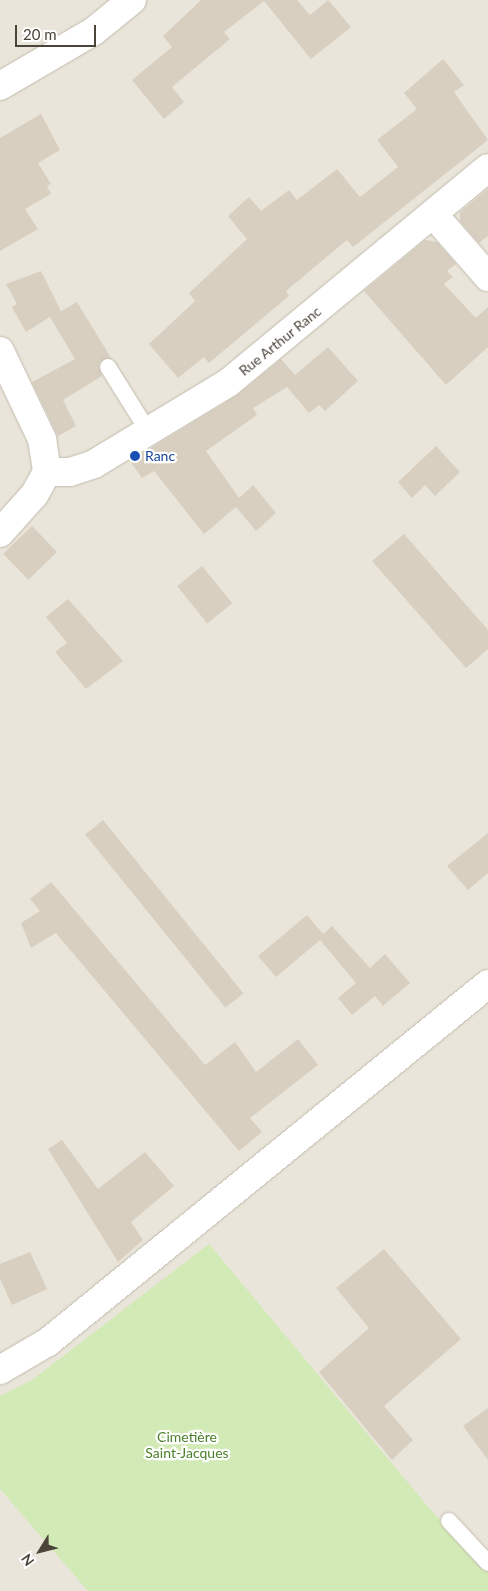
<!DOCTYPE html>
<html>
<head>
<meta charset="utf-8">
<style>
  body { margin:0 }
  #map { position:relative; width:488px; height:1591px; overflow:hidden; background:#f6f3ec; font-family:Lato,sans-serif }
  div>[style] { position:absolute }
  .residential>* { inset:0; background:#eae5da; transform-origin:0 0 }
  .green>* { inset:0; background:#d2eab5 }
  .building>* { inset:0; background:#d8cfc1; transform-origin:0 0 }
  .roads { filter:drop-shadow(0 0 1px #c2bbae) drop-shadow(0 0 1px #c2bbae) }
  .service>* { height:16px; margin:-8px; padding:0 8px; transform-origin:8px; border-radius:8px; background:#fff }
  .minor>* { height:28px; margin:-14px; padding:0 14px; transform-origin:14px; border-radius:14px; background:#fff }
  .tertiary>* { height:28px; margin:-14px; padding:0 14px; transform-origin:14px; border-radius:14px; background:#fff }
  .dots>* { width:14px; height:14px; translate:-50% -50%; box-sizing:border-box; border:2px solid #fff; border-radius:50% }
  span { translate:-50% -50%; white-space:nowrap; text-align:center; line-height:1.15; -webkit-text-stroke:4.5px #fff; paint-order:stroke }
  .street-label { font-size:14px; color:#4b4439 }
  .transit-label { font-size:14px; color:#164399 }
  .left { translate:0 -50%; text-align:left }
  .park-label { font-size:14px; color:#4a7f2a }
  .north { position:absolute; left:15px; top:1526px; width:50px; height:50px; -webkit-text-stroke:4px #fff; paint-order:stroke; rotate:234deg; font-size:14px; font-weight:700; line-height:20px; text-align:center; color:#4b4439 }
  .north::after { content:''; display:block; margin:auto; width:18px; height:22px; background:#4b4439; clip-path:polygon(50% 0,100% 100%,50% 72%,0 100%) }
  .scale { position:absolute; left:15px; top:25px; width:81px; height:22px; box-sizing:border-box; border:2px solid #4b4439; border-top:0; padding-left:6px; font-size:15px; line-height:18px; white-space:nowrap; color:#4b4439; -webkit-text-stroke:4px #fff; paint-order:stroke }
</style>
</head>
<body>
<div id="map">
  <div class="residential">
    <i style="left:0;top:0;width:488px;height:1591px"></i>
  </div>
  <div class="green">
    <i style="clip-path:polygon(209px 1244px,430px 1509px,488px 1571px,488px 1591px,88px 1591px,0 1489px,0 1396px,32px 1380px)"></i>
  </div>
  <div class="building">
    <i style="clip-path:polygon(201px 0,297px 0,310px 15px,328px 0,351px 27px,311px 59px,264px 1px,224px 32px,230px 39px,172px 87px,184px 102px,164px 119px,132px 80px,172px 47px,163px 36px)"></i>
    <i style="clip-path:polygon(443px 59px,464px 85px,454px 92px,488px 140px,353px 247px,347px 240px,286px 291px,289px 296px,209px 363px,204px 357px,178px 378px,149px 344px,195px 301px,189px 293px,247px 239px,228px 216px,249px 197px,261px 211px,289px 190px,297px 200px,337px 169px,360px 197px,398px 167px,377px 140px,417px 109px,404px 93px)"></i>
    <i style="clip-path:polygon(41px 114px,60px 150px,38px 163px,51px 184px,47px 186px,51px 194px,25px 209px,38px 229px,0 251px,0 138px)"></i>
    <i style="clip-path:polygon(488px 189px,488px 236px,479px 243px,460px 221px,460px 212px)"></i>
    <i style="clip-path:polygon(425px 240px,437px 242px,456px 264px,447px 271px,453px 277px,444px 284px,476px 318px,488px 307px,488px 347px,446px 385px,364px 291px)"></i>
    <i style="clip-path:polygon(41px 271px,61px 311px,58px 313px,77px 302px,111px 358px,99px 363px,102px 376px,63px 400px,76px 426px,58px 436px,32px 382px,75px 359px,50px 317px,26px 332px,12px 307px,17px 304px,6px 284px)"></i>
    <i style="clip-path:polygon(328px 347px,358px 381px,325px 411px,319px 405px,309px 413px,287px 387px,253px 408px,257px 415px,206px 451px,239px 498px,253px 485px,276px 513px,256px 531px,236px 507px,204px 534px,154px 471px,142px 478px,130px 461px,236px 396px,281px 359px,295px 375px)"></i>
    <i style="clip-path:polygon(436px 446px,460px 472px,435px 496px,425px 485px,412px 498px,398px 482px)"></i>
    <i style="left:32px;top:526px;width:36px;height:40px;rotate:46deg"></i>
    <i style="clip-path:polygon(404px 534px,488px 630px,488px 649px,466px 668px,372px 561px)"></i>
    <i style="left:202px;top:566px;width:48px;height:32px;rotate:51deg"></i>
    <i style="clip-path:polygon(68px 599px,123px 661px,86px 689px,55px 652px,67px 643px,46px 617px)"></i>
    <i style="left:103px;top:820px;width:223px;height:23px;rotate:51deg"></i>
    <i style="clip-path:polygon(488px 833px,488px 873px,468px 890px,447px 866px)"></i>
    <i style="clip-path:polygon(51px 882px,205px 1065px,235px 1042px,256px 1072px,298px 1039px,318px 1065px,250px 1118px,262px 1132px,239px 1151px,56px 933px,31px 948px,21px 923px,40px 911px,30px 899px)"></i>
    <i style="clip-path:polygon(307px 915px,323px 934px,332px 926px,370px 968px,385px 954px,410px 983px,383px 1006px,375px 996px,352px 1015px,338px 998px,356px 983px,320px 940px,276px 977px,258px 956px)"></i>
    <i style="clip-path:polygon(62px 1140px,98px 1189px,145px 1152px,174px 1186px,131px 1222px,143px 1240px,118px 1262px,48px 1149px)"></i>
    <i style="clip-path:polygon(384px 1249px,461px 1339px,384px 1406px,413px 1440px,392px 1460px,319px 1372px,369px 1328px,336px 1288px)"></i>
    <i style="clip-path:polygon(30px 1252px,47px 1289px,12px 1305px,0 1279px,0 1264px)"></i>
    <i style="clip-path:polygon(488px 1408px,488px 1460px,463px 1426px)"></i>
  </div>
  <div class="roads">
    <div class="service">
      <i style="left:108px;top:367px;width:75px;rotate:58deg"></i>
      <i style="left:449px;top:1521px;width:57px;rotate:47.1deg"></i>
    </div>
    <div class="minor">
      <i style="left:0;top:86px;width:109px;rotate:-30.3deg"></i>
      <i style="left:94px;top:31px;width:49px;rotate:-39.2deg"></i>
      <i style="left:433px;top:214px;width:84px;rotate:48.9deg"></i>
      <i style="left:47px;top:472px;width:23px"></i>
      <i style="left:70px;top:472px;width:25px;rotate:-18deg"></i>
      <i style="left:94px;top:464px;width:157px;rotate:-31.2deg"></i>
      <i style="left:228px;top:383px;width:337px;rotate:-39.6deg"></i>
      <i style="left:0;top:1370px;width:56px;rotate:-30.3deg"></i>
      <i style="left:48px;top:1342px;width:567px;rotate:-39.13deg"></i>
    </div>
    <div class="tertiary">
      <i style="left:0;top:351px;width:98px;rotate:64.5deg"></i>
      <i style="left:42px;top:439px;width:33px;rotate:81deg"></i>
      <i style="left:47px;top:472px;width:26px;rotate:119deg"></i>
      <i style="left:34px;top:495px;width:51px;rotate:131.8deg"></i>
    </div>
  </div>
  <div class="dots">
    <i style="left:135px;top:456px;background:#1a4fb4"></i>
  </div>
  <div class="street-label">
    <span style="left:280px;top:341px;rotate:-39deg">Rue Arthur Ranc</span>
  </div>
  <div class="transit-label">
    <span class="left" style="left:145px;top:456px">Ranc</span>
  </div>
  <div class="park-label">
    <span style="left:187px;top:1445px">Cimetière<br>Saint-Jacques</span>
  </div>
  <div class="north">N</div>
  <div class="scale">20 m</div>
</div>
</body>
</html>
